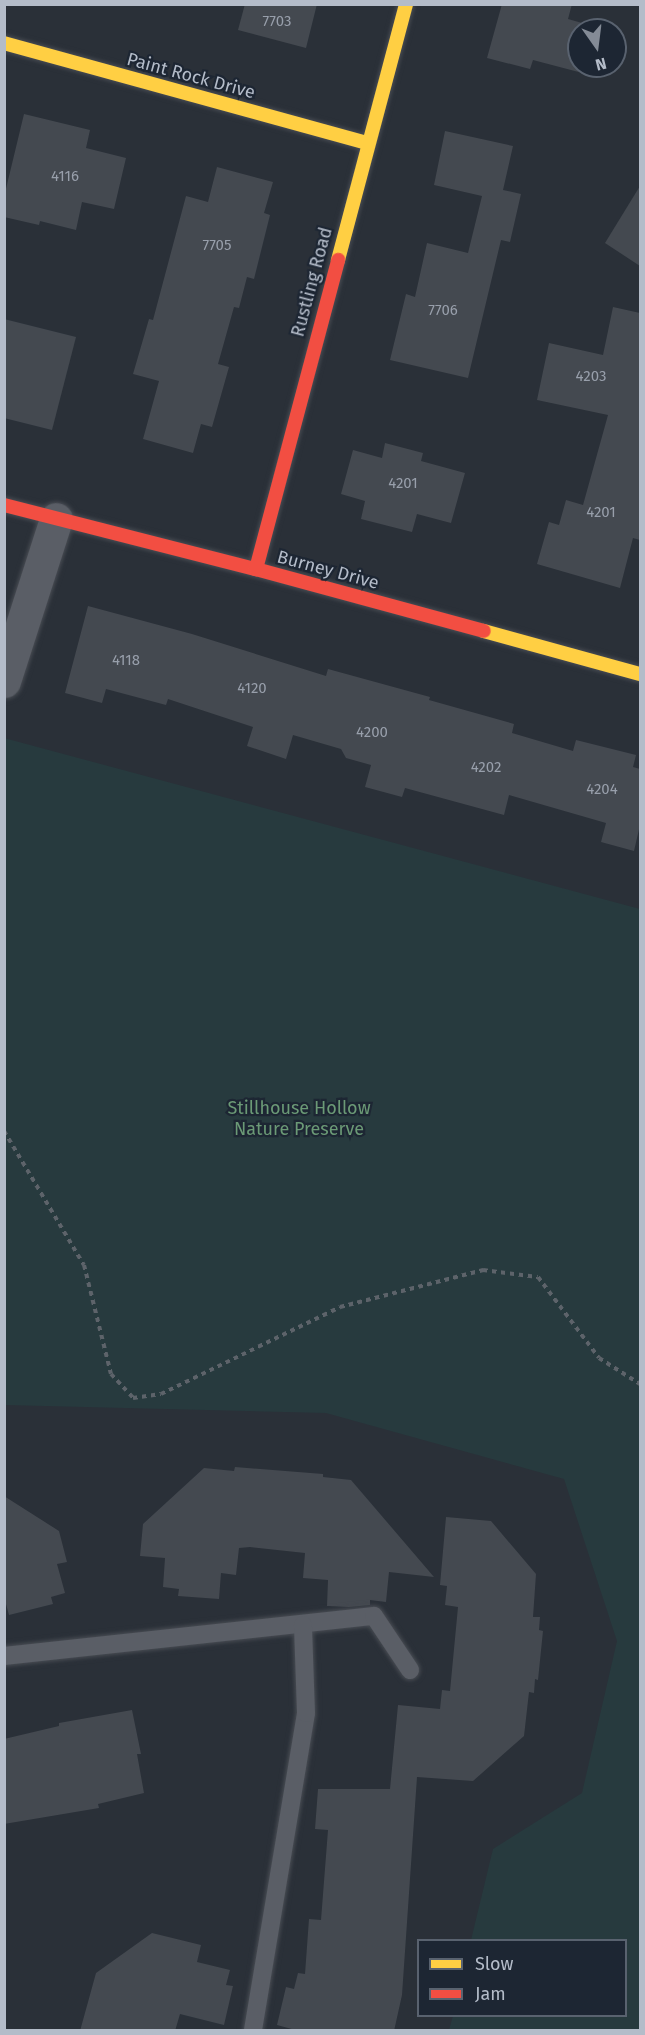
<!DOCTYPE html>
<html>
<head>
<meta charset="utf-8">
<style>
  body { margin:0 }
  #map { position:relative; width:645px; height:2035px; overflow:hidden; background:#2a3038; font-family:"Fira Sans",sans-serif }
  div>[style] { position:absolute }
  .green>* { inset:0; background:#273a3e }
  .building>* { inset:0; background:#444950 }
  .path>* { height:4px; margin-top:-2px; transform-origin:0; background:repeating-linear-gradient(90deg,#5d636a 0 4.5px,transparent 0 9px) }
  .roads { filter:drop-shadow(0 0 2px #484c53) drop-shadow(0 0 2px #484c53) }
  .lane>* { height:18px; margin:-9px; padding:0 9px; transform-origin:9px; border-radius:9px; background:#5a5e66 }
  .street>* { height:33px; margin:-16.5px; padding:0 16.5px; transform-origin:16.5px; border-radius:16.5px; background:#5a5e66 }
  .slow>* { height:14px; margin:-7px; padding:0 7px; transform-origin:7px; border-radius:7px; background:#ffcf43 }
  .jam>* { height:14px; margin:-7px; padding:0 7px; transform-origin:7px; border-radius:7px; background:#f24e42 }
  span { translate:-50% -50%; white-space:nowrap; text-align:center; line-height:1.15; -webkit-text-stroke:4.5px #1d2633; paint-order:stroke }
  .number-label { font-size:15px; color:#989fab }
  .number-label span { -webkit-text-stroke-width:0 }
  .street-label { font-size:18px; color:#b4bcc9 }
  .park-label { font-size:18px; color:#6b9a76 }
  .frame { position:absolute; inset:0; border:6px solid #b4bcc9; pointer-events:none }
  .legend { position:absolute; left:417px; top:1939px; width:210px; height:78px; box-sizing:border-box; background:#1d2633; border:2px solid #59626f; margin:0; padding:8px 10px; list-style:none; font-size:18px; color:#b4bcc9 }
  .legend li { display:flex; align-items:center; gap:12px; height:30px }
  .legend b { width:30px; border:2px solid #59626f }
  .north { position:absolute; left:567px; top:18px; width:60px; height:60px; box-sizing:border-box; background:#1d2633; border:2px solid #59626f; border-radius:50%; rotate:166deg; font-size:16px; font-weight:700; line-height:24px; text-align:center; color:#b4bcc9 }
  .north::after { content:''; display:block; margin:auto; width:21px; height:27px; background:#848b96; clip-path:polygon(50% 0,100% 100%,50% 72%,0 100%) }
</style>
</head>
<body>
<div id="map">
  <div class="green">
    <i style="clip-path:polygon(4px 738px,640px 909px,640px 2030px,449px 2030px,453px 2016px,626px 2016px,626px 1940px,471px 1940px,493px 1849px,582px 1793px,617px 1641px,564px 1479px,326px 1413px,5px 1405px)"></i>
  </div>
  <div class="building">
    <i style="clip-path:polygon(245px 4px,317px 4px,306px 48px,238px 30px)"></i>
    <i style="clip-path:polygon(502px 4px,572px 4px,568px 19px,603px 29px,579px 30px,579px 66px,593px 66px,590px 75px,533px 60px,530px 69px,487px 58px)"></i>
    <i style="clip-path:polygon(24px 114px,90px 130px,86px 148px,126px 158px,114px 209px,82px 202px,76px 230px,40px 221px,39px 225px,4px 217px,4px 197px)"></i>
    <i style="clip-path:polygon(445px 131px,513px 146px,503px 190px,521px 194px,510px 242px,501px 240px,468px 378px,390px 360px,406px 294px,415px 297px,427px 243px,468px 253px,482px 196px,434px 185px)"></i>
    <i style="clip-path:polygon(217px 167px,273px 182px,264px 213px,270px 215px,254px 279px,247px 277px,239px 308px,234px 307px,218px 364px,229px 367px,212px 427px,201px 424px,193px 453px,143px 439px,159px 381px,133px 374px,149px 319px,153px 320px,186px 196px,208px 202px)"></i>
    <i style="clip-path:polygon(640px 186px,640px 266px,605px 243px)"></i>
    <i style="clip-path:polygon(613px 307px,640px 313px,640px 540px,633px 538px,620px 588px,537px 564px,549px 522px,559px 525px,566px 500px,583px 505px,608px 415px,537px 400px,549px 343px,603px 355px)"></i>
    <i style="clip-path:polygon(4px 319px,76px 337px,52px 430px,4px 418px)"></i>
    <i style="clip-path:polygon(385px 443px,423px 453px,421px 461px,465px 473px,451px 523px,417px 514px,412px 532px,361px 519px,365px 501px,341px 494px,353px 450px,382px 458px)"></i>
    <i style="clip-path:polygon(88px 606px,192px 634px,326px 676px,328px 669px,430px 697px,429px 700px,514px 724px,512px 733px,573px 751px,576px 740px,636px 755px,633px 767px,640px 769px,640px 825px,634px 851px,601px 842px,606px 823px,509px 795px,504px 815px,405px 788px,402px 797px,365px 787px,371px 765px,346px 758px,341px 749px,293px 735px,286px 759px,247px 746px,253px 727px,168px 699px,166px 705px,106px 689px,102px 703px,65px 693px)"></i>
    <i style="clip-path:polygon(235px 1467px,323px 1474px,323px 1477px,351px 1480px,434px 1577px,389px 1572px,386px 1602px,370px 1600px,370px 1605px,349px 1607px,327px 1606px,328px 1580px,303px 1578px,305px 1553px,250px 1547px,239px 1548px,236px 1575px,221px 1573px,219px 1599px,178px 1596px,179px 1589px,163px 1587px,165px 1558px,140px 1556px,143px 1524px,204px 1468px,234px 1471px)"></i>
    <i style="clip-path:polygon(4px 1496px,59px 1531px,67px 1562px,57px 1564px,65px 1593px,51px 1597px,53px 1604px,9px 1615px,4px 1597px)"></i>
    <i style="clip-path:polygon(446px 1517px,491px 1521px,536px 1574px,533px 1617px,540px 1617px,539px 1630px,543px 1631px,538px 1680px,535px 1679px,534px 1693px,529px 1692px,524px 1736px,473px 1781px,417px 1777px,402px 1995px,394px 2031px,299px 2031px,277px 2025px,286px 1987px,294px 1989px,298px 1973px,305px 1974px,309px 1919px,321px 1920px,328px 1830px,315px 1829px,318px 1789px,390px 1789px,398px 1705px,440px 1709px,442px 1690px,450px 1691px,458px 1607px,445px 1605px,447px 1586px,440px 1585px)"></i>
    <i style="clip-path:polygon(132px 1710px,141px 1754px,137px 1754px,144px 1793px,98px 1804px,99px 1808px,4px 1824px,4px 1739px,59px 1726px,59px 1723px)"></i>
    <i style="clip-path:polygon(152px 1933px,201px 1945px,197px 1962px,230px 1970px,226px 1985px,233px 1986px,224px 2025px,180px 2014px,175px 2031px,80px 2031px,96px 1973px)"></i>
  </div>
  <div class="path">
    <i style="left:4px;top:1131px;width:156px;rotate:59.2deg"></i>
    <i style="left:84px;top:1265px;width:112px;rotate:76.1deg"></i>
    <i style="left:111px;top:1374px;width:33px;rotate:47deg"></i>
    <i style="left:133px;top:1398px;width:28px;rotate:-8deg"></i>
    <i style="left:161px;top:1394px;width:199px;rotate:-25.9deg"></i>
    <i style="left:340px;top:1307px;width:148px;rotate:-14.5deg"></i>
    <i style="left:483px;top:1270px;width:55px;rotate:7.3deg"></i>
    <i style="left:538px;top:1277px;width:101px;rotate:53deg"></i>
    <i style="left:599px;top:1358px;width:49px;rotate:32.4deg"></i>
  </div>
  <div class="roads">
    <div class="lane">
      <i style="left:4px;top:1656px;width:372px;rotate:-6.2deg"></i>
      <i style="left:374px;top:1616px;width:65px;rotate:56.3deg"></i>
      <i style="left:253px;top:2030px;width:321px;rotate:-80.5deg"></i>
      <i style="left:306px;top:1713px;width:88px;rotate:-92deg"></i>
    </div>
    <div class="street">
      <i style="left:4px;top:681px;width:170px;rotate:-72.2deg"></i>
    </div>
    <div class="slow">
      <i style="left:4px;top:43px;width:377px;rotate:15.4deg"></i>
      <i style="left:338px;top:260px;width:265px;rotate:-75.1deg"></i>
      <i style="left:484px;top:631px;width:162px;rotate:15.4deg"></i>
    </div>
    <div class="jam">
      <i style="left:4px;top:505px;width:260px;rotate:14.3deg"></i>
      <i style="left:256px;top:569px;width:236px;rotate:15.2deg"></i>
      <i style="left:256px;top:569px;width:320px;rotate:-75.1deg"></i>
    </div>
  </div>
  <div class="number-label">
    <span style="left:277px;top:22px">7703</span>
    <span style="left:65px;top:177px">4116</span>
    <span style="left:217px;top:246px">7705</span>
    <span style="left:443px;top:311px">7706</span>
    <span style="left:591px;top:377px">4203</span>
    <span style="left:403px;top:484px">4201</span>
    <span style="left:601px;top:513px">4201</span>
    <span style="left:126px;top:661px">4118</span>
    <span style="left:252px;top:689px">4120</span>
    <span style="left:372px;top:733px">4200</span>
    <span style="left:486px;top:768px">4202</span>
    <span style="left:602px;top:790px">4204</span>
  </div>
  <div class="street-label">
    <span style="left:191px;top:76px;rotate:15deg">Paint Rock Drive</span>
    <span style="left:312px;top:282px;rotate:-75deg">Rustling Road</span>
    <span style="left:328px;top:570px;rotate:15deg">Burney Drive</span>
  </div>
  <div class="park-label">
    <span style="left:299px;top:1119px">Stillhouse Hollow<br>Nature Preserve</span>
  </div>
  <div class="frame"></div>
  <ul class="legend">
  <li><b style="height:8px;background:#ffcf43"></b>Slow</li>
  <li><b style="height:8px;background:#f24e42"></b>Jam</li>
  </ul>
  <div class="north">N</div>
</div>
</body>
</html>
